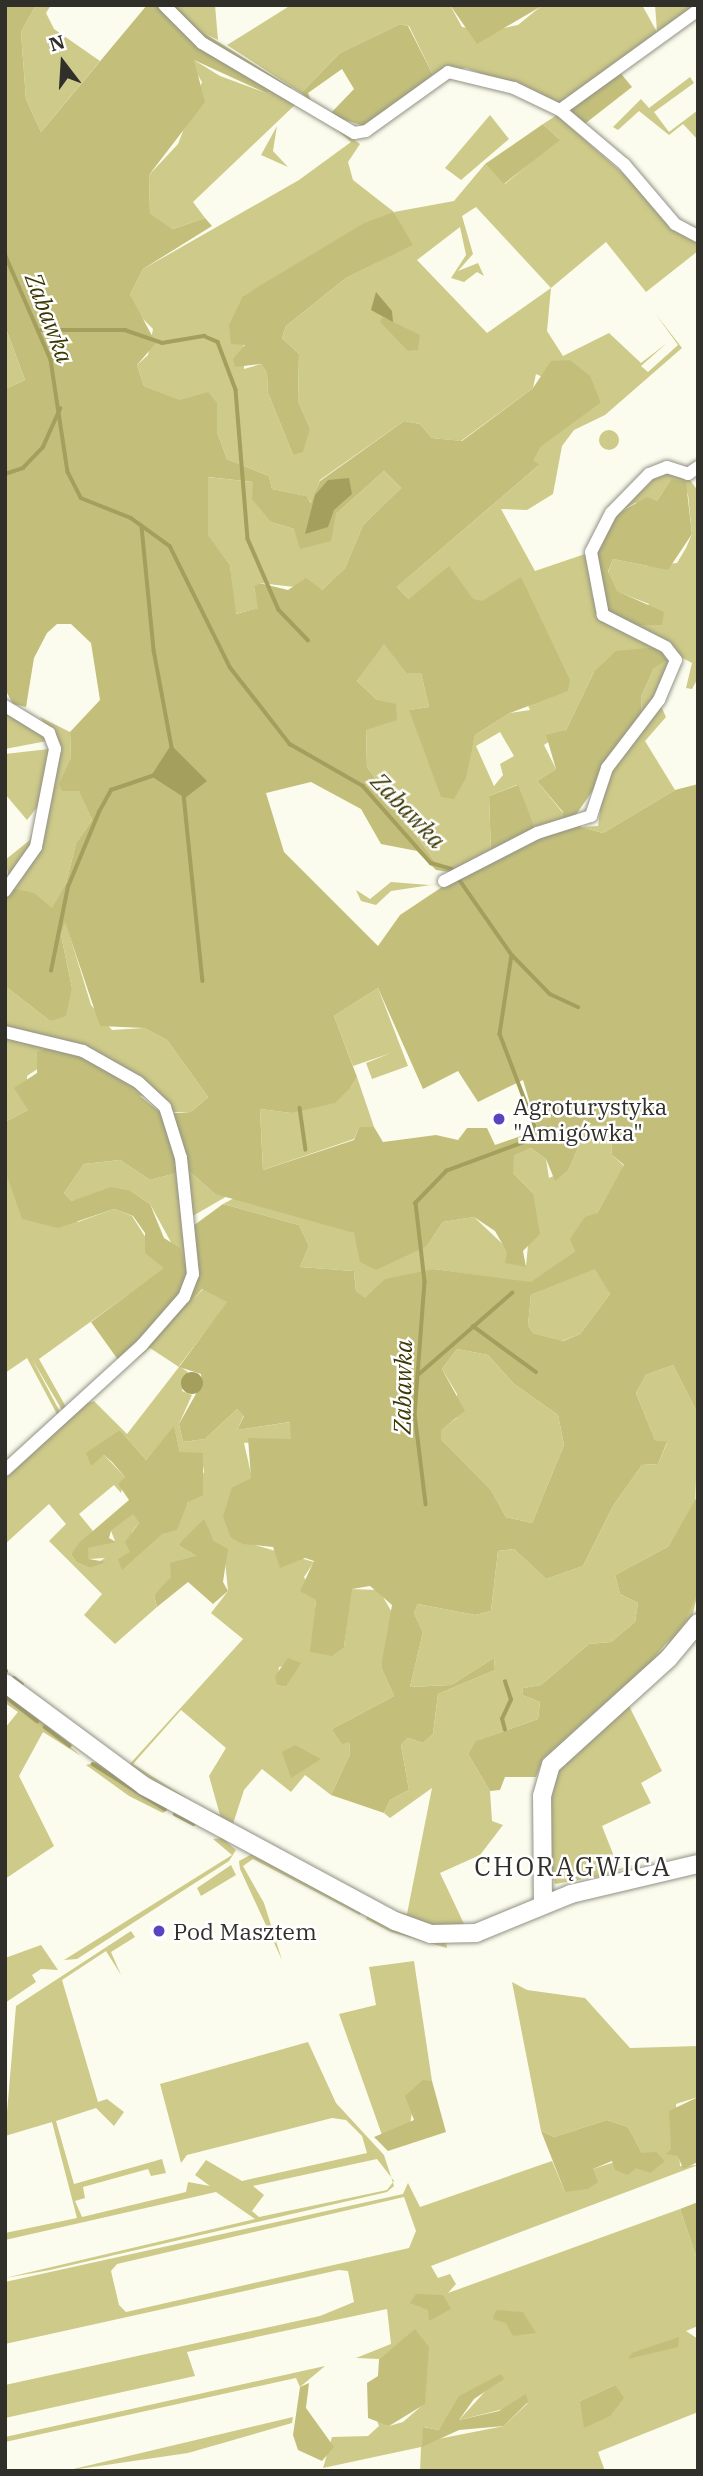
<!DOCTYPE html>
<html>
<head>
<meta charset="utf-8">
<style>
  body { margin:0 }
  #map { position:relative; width:703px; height:2476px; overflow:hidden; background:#fcfcee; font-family:"IBM Plex Serif",serif }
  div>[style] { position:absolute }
  .green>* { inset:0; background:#ceca89 }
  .round { border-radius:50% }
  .forest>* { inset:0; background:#c3bf7b }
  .water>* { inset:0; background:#a49f5d }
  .stream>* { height:3.5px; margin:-1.75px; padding:0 1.75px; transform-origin:1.75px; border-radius:1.75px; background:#a49f5d }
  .roads { filter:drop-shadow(0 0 2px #919185) drop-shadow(0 0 2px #919185) }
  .street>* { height:12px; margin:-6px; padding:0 6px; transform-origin:6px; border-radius:6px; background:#fff }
  .secondary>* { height:18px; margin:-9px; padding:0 9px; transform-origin:9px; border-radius:9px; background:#fff }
  .dots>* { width:19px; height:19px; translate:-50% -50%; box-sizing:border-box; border:4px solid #fff; border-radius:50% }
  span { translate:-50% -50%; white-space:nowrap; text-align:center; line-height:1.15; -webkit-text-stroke:5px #fff; paint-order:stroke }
  .poi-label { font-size:23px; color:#302f2a }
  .left { translate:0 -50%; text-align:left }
  .water-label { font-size:24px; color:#3b3700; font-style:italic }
  .quarter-label { font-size:26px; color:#302f2a; letter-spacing:2px }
  .frame { position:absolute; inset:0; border:7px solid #302f2a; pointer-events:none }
  .north { position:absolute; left:28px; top:28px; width:70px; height:70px; -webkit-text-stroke:5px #fff; paint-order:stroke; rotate:343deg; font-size:19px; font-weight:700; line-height:28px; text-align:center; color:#302f2a }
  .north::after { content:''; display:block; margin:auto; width:24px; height:32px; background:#302f2a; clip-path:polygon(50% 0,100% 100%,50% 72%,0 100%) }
</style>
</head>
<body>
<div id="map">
  <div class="green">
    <i style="clip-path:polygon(36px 5px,51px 5px,46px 13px,54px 29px,100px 61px,41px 132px,26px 99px,21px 32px)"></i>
    <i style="clip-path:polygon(176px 5px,215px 5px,218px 40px,204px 33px)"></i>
    <i style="clip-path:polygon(291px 5px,450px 5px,462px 27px,489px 31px,518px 25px,540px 7px,642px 5px,657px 32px,655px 5px,696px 5px,560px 104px,466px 68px,433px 75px,409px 26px,400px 24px,340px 53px,301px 93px,227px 45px)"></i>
    <i style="clip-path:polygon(194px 60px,220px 76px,266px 93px,282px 90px,299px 101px,193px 202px,205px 218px,173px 229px,150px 215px,149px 175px,178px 144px,202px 82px,191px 64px)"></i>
    <i style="clip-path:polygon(690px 77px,694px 83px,654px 112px,669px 132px,698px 110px,698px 140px,683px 124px,669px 135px,639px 111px,618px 130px,613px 127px,641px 99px,649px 108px)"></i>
    <i style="clip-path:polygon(evenodd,312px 109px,360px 144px,348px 162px,353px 180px,394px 212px,454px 201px,485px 164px,505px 184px,559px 139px,543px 124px,557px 115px,698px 240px,698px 251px,646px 292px,606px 242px,551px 288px,547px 331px,563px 356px,609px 333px,641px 363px,667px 343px,641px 366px,648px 372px,678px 345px,655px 313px,682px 348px,605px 415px,574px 430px,562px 446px,553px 494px,527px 510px,501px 509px,535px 571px,588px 553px,592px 594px,605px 621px,660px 647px,672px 660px,642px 720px,641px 697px,654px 668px,594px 672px,566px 730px,544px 745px,556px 769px,537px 781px,563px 813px,562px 824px,536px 830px,517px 785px,489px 796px,491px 854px,456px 870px,436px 863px,367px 767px,366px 730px,375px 722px,377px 700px,357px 681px,384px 643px,406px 673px,421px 673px,429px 707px,410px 710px,468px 763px,475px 735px,510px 713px,530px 710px,482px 601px,409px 599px,397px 587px,538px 466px,534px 460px,539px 447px,601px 403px,536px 374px,533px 388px,461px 441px,432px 438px,420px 424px,404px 421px,320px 480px,312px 503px,305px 496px,272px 489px,269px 476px,227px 459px,217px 432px,217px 403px,179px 400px,144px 386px,137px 365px,148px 355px,153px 329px,133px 309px,130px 295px,143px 269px,299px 180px,351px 142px,312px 109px,476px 207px,551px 288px,487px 333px,417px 260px,460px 227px,466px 255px,451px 278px,464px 282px,477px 272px,484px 276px,478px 263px,458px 271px,473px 254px,462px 216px,476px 207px,312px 109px,394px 212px,412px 245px,346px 278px,286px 326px,282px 338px,299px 354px,298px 401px,310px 428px,293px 455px,268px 393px,267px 373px,261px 364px,244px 369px,243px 296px,394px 212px,312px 109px,500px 732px,514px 756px,500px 764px,503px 775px,494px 786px,476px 746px,500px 732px)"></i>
    <i style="clip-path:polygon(490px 115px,509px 139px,461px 180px,445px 168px)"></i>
    <i style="clip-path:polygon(277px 126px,273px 151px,288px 167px,261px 155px)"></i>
    <i style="clip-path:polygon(5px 326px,25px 380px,5px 389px)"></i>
    <i class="round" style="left:599px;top:430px;width:20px;height:20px"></i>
    <i style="clip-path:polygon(384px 471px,401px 488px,363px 525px,345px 568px,322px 590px,259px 583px,254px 588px,259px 608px,235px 614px,230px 565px,208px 536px,207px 477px,253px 482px,271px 522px,294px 529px,336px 514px)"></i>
    <i style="clip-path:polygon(661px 472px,690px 480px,698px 491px,698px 678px,692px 689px,686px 688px,692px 663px,630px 630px,649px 604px,616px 591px,608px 573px,613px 559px,648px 566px,677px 563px,686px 548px,692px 534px,688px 494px,671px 479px,657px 501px,635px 503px,612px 517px)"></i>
    <i style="clip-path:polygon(661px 706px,666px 717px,645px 741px,675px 790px,603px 833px,581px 827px,598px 826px,604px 781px)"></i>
    <i style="clip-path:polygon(5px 710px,36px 728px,47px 741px,5px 749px)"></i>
    <i style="clip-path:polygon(40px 717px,70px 732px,71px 758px,62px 791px,79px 790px,92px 820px,76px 843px,66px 883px,52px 909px,11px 888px,25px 874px,60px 747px)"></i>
    <i style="clip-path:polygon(49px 749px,39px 805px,27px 820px,5px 794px,5px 754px)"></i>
    <i style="clip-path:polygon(34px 828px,31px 850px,9px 878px,5px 860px,30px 840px)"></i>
    <i style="clip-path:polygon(391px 882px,429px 885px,444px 883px,391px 891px,376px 905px,361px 901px,356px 890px,370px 899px)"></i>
    <i style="clip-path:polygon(65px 920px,91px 1005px,112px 1030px,144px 1028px,167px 1040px,208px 1097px,191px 1112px,170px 1112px,80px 1047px,5px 1030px,5px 986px,50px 1021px,72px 988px,61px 935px)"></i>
    <i style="clip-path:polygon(378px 988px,408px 1066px,372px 1079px,366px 1063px,391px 1053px,353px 1066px,334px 1016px)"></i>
    <i style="clip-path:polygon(5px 1035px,60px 1045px,151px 1096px,162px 1114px,145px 1097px,39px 1068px,27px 1076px,28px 1110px,5px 1122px)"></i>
    <i style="clip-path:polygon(357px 1077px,374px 1127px,359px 1127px,354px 1139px,263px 1170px,260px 1109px,291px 1113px,351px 1087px)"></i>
    <i style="clip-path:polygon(588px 1125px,610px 1125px,612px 1155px,624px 1166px,575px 1251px,531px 1283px,434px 1269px,365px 1299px,356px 1291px,354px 1271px,300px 1267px,309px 1246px,299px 1225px,223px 1204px,238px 1196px,355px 1233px,362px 1257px,427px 1246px,443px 1222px,474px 1217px,526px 1266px,533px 1193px,513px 1173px,513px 1154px,531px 1148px,546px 1159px,549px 1178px,569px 1169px)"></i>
    <i style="clip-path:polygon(120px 1160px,150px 1180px,180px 1172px,190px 1277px,150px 1204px,131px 1191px,72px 1201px,64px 1193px,84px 1164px)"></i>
    <i style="clip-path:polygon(5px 1170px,78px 1222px,114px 1209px,132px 1216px,165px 1268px,39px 1359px,66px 1407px,65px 1415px,32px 1359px,59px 1410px,59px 1418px,27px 1358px,5px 1373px)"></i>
    <i style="clip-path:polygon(188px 1170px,215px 1194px,229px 1195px,191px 1217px)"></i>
    <i style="clip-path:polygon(596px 1268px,610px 1294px,580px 1334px,562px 1341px,533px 1333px,528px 1325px,531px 1295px)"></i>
    <i style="clip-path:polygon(evenodd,203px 1289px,228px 1302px,179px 1366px,188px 1372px,182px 1391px,192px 1395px,179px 1424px,183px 1442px,205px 1439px,237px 1409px,244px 1415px,237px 1430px,291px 1422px,292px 1439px,244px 1443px,252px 1478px,232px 1487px,231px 1538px,314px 1562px,304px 1577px,316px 1600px,314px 1623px,344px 1647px,351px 1589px,379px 1590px,394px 1616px,381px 1667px,394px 1696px,332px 1729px,349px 1742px,350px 1754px,331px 1795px,305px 1775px,291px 1792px,262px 1769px,244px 1790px,232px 1827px,199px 1806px,220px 1815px,209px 1776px,226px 1748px,181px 1710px,133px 1764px,191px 1801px,128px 1766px,243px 1639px,211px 1613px,228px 1591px,225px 1561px,209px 1532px,197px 1529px,178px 1545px,196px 1556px,154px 1595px,157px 1607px,115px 1644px,84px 1615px,102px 1594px,49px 1541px,66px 1524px,49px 1504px,5px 1544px,5px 1472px,87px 1403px,94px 1401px,127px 1434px,179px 1367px,150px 1348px,118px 1374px,203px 1289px,174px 1427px,180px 1452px,202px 1459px,204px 1472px,185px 1508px,134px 1559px,132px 1532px,139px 1523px,133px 1513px,111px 1531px,115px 1541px,87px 1548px,89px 1559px,105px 1558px,89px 1568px,76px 1562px,71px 1554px,93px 1531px,79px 1514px,114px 1485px,121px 1493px,125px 1477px,104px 1455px,91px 1465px,120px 1430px,146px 1460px,174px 1427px,203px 1289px,300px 1663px,286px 1687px,277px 1685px,279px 1667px,300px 1663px)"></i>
    <i style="clip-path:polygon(457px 1349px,488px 1355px,514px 1384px,558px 1415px,564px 1445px,532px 1523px,506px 1517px,491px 1490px,441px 1439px,440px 1430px,457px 1418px,457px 1394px,442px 1369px)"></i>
    <i style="clip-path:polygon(673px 1365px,698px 1414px,695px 1510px,669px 1546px,615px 1575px,620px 1594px,638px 1603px,635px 1622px,611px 1642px,589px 1644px,541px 1685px,523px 1688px,522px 1695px,540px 1702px,538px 1719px,477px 1741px,468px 1754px,490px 1791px,492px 1821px,503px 1825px,480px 1855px,440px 1873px,465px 1926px,477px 1924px,465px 1929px,439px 1929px,382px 1908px,407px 1914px,432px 1788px,390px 1818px,384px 1813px,390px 1800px,409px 1790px,401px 1745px,408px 1738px,423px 1743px,433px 1734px,438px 1694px,495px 1670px,494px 1658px,451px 1685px,410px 1687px,423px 1632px,414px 1613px,418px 1604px,475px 1615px,491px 1611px,498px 1551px,514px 1549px,546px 1579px,583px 1566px,613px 1506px,642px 1465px,658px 1464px,667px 1443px,655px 1440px,636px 1393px,646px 1375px)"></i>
    <i style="clip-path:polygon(698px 1593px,691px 1621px,537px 1792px,544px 1757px,665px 1647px)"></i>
    <i style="clip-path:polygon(5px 1689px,81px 1756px,43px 1732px,19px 1776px,54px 1846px,5px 1879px,5px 1728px,18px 1712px,5px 1703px)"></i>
    <i style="clip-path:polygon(634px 1701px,628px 1704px,662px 1771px,641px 1783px,651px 1803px,602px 1826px,619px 1869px,639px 1864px,601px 1876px,555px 1884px,547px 1858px,551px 1774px,573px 1747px,616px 1710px)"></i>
    <i style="clip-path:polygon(97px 1762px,168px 1809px,163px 1813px,129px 1796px,86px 1765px)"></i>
    <i style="clip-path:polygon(222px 1838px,236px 1850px,229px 1861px,77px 1959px,64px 1960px,232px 1855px,213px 1839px)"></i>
    <i style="clip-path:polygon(252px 1854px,362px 1910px,360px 1915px,253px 1859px,243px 1866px,264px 1903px,282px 1960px,240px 1869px,239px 1861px)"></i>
    <i style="clip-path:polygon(231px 1865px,236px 1875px,201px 1896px,197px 1888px)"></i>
    <i style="clip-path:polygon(369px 1913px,446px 1941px,447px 1948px,391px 1932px,366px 1919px)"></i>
    <i style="clip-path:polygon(evenodd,131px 1931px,135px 1937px,111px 1952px,121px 1975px,106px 1951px,62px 1980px,98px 2102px,107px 2099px,124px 2112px,114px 2126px,96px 2108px,56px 2121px,74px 2184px,162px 2159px,166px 2173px,151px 2176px,148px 2169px,83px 2187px,85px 2198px,75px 2201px,82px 2217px,186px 2192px,188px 2182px,210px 2186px,195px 2175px,206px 2160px,242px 2181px,367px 2153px,362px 2136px,346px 2120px,332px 2118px,187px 2155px,181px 2163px,160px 2084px,308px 2042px,336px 2103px,384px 2155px,394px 2186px,387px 2192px,50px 2270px,5px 2278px,255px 2219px,216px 2192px,5px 2240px,5px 2233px,77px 2218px,52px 2122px,5px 2136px,16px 2006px,131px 1931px,377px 2159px,394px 2181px,387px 2190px,259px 2217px,252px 2211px,264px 2195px,253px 2186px,377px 2159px)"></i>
    <i style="clip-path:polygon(41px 1945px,58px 1970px,41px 1969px,32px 1975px,36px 1982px,5px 2003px,5px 1958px)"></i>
    <i style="clip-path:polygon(414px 1961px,432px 2081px,416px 2088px,410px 2125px,382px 2135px,339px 2014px,376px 2005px,369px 1967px)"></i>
    <i style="clip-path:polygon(evenodd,512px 1982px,527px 1990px,585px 1998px,630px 2048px,698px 2046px,698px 2097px,676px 2104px,680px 2166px,698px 2165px,431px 2266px,438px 2278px,450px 2274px,456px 2284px,448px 2293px,680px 2209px,698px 2262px,698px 2326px,686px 2331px,698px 2339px,698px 2412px,598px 2452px,605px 2471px,420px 2471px,421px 2447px,323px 2468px,332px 2437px,368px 2436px,379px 2426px,376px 2418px,389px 2426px,403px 2422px,425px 2403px,415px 2330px,379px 2359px,356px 2358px,391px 2344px,387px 2309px,187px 2352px,195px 2376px,5px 2418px,5px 2385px,320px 2316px,354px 2302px,348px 2271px,339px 2270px,5px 2344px,5px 2282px,403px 2194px,408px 2183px,420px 2207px,552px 2161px,565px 2192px,593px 2169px,642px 2153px,628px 2127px,607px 2120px,554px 2137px,541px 2131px,512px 1982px,404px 2197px,416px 2231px,409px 2248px,126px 2312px,119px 2305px,111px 2271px,117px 2264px,404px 2197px,512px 1982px,501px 2374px,459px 2420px,528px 2403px,504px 2426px,433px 2440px,424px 2427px,439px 2430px,501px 2374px,512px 1982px,615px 2385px,608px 2412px,580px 2401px,615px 2385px)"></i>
    <i style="clip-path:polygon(325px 2366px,300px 2387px,296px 2378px,5px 2442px,5px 2437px)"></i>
    <i style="clip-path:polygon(293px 2417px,292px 2423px,188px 2453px,65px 2471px)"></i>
  </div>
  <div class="forest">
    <i style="clip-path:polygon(evenodd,5px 5px,36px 5px,21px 32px,26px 99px,41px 132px,147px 5px,176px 5px,204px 33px,292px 88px,266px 93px,194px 60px,205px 102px,149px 175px,150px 214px,173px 229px,205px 218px,212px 226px,143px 269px,130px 295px,156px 343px,137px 365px,144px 386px,180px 400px,208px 392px,217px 403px,217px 432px,227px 459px,269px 476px,272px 489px,306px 496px,311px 503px,320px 481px,404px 421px,420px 424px,432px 438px,462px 441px,533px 388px,551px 361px,570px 360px,590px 376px,601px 403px,540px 447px,534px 460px,539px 465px,397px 587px,409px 599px,449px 566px,473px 599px,482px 601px,521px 577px,570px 680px,568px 691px,510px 713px,475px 735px,466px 778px,454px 799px,441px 797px,409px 710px,429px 707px,421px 673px,406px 673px,384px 644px,357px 681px,377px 700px,396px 704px,397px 720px,366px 730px,367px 767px,436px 863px,456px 870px,491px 854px,489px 796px,518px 785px,536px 830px,562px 824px,563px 812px,537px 781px,556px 769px,546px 735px,566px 730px,594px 672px,616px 651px,660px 647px,667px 660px,654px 668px,641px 697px,642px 720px,575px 816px,581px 827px,603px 833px,675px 790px,698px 784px,698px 1414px,673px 1365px,646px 1375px,636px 1393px,655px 1440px,667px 1442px,658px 1464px,642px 1465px,613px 1506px,583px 1566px,546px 1579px,514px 1549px,498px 1551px,491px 1611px,475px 1615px,418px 1604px,414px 1613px,423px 1632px,410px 1687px,451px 1685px,494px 1658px,495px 1670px,438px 1694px,433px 1734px,423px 1743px,408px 1738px,401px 1745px,409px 1790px,390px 1800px,384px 1813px,331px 1795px,350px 1754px,349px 1742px,342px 1744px,332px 1729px,394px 1696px,381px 1667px,392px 1605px,370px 1586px,352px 1589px,344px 1647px,332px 1656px,310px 1652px,316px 1600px,300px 1591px,314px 1561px,305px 1558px,280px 1568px,273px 1547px,243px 1544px,231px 1538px,223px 1517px,232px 1487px,251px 1478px,248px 1438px,291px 1439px,290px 1422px,237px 1430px,244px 1416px,237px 1409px,205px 1439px,183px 1442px,179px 1424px,202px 1383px,201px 1374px,179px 1367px,227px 1302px,202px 1289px,150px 1348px,145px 1345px,192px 1291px,193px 1226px,223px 1204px,299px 1225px,309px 1246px,300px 1267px,354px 1271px,356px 1291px,365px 1298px,385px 1279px,434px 1269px,531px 1282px,575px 1251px,570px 1239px,585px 1217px,597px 1213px,624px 1165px,612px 1155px,610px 1125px,588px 1125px,569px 1169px,555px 1181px,546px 1159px,531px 1148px,514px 1155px,513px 1173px,533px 1193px,540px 1234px,523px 1251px,526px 1267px,505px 1263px,507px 1252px,495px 1231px,474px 1217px,443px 1222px,427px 1246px,376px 1270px,360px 1262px,354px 1233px,215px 1194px,188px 1170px,150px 1180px,120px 1160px,84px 1164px,64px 1193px,72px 1201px,111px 1187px,131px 1191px,150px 1204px,164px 1238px,180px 1248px,188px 1276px,183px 1294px,121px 1364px,91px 1322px,164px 1268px,145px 1253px,145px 1233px,133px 1216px,114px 1209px,58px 1228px,22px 1219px,5px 1170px,5px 1122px,28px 1110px,14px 1088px,37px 1073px,37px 1052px,53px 1046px,79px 1057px,112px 1073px,162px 1114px,191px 1112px,208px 1097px,167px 1040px,144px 1028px,100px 1026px,65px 922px,61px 935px,72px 988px,66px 1016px,50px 1021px,5px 986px,5px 895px,11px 888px,34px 893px,52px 908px,66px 883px,76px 843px,92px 820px,79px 791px,62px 791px,59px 784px,71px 758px,70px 732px,100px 700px,91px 643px,71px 624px,57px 624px,47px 633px,34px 658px,26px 707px,13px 704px,5px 689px,5px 389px,25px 380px,5px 326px,5px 5px,384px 471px,401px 488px,363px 525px,345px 568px,322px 590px,306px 578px,288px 590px,259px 583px,254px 587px,258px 608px,236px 614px,230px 565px,208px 535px,208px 477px,253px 482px,252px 499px,271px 522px,294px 529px,300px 549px,331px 541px,336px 514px,384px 471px,5px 5px,311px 782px,361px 809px,381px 844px,417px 851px,436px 870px,449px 872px,451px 881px,400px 915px,378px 946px,284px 852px,266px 793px,311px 782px,5px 5px,378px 988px,423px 1089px,458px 1071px,478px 1102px,523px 1080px,538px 1130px,495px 1145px,487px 1128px,467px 1128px,458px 1140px,436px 1135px,383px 1142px,374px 1127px,359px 1127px,354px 1140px,263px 1170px,260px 1109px,291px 1113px,335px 1103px,351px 1087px,357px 1077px,334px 1016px,378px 988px,5px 5px,595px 1269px,610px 1294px,580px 1334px,563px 1341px,533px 1333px,528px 1325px,531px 1295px,595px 1269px,5px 5px,457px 1349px,488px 1355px,514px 1384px,558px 1415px,564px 1445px,532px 1523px,506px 1517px,491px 1490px,441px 1439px,441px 1430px,465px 1411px,442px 1369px,457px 1349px)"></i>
    <i style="clip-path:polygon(450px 5px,576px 5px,540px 7px,477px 44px)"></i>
    <i style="clip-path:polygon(400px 24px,408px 26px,433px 75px,364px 126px,329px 115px,354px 89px,342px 69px,308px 93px,311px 101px,301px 93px,340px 53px)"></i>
    <i style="clip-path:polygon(618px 70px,632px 87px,582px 126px,572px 118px,569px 108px)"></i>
    <i style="clip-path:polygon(543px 124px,560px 140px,504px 184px,485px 164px)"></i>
    <i style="clip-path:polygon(394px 212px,413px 245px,346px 278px,286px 326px,282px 338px,299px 354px,298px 401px,310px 428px,303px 452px,293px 455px,268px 393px,267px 373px,261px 364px,235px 367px,233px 359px,245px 345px,231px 344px,229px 325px,243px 296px,364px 223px)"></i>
    <i style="clip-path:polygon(383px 317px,420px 335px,418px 350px,408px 351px,380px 322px)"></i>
    <i style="clip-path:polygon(671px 479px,686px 482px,692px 534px,668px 570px,613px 559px,608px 572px,617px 591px,664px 612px,662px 625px,624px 625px,607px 612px,594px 549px,612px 517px,647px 497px,657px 501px)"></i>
    <i style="clip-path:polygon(174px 1426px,180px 1452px,203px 1453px,203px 1495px,188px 1502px,177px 1530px,162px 1534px,122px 1570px,118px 1559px,130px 1552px,125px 1542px,139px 1523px,133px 1514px,111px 1531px,109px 1538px,116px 1542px,88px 1548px,89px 1559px,106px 1562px,89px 1568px,76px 1562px,71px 1554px,80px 1542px,129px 1500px,118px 1484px,125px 1477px,112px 1462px,104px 1455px,91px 1466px,86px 1453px,120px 1430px,146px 1460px)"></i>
    <i style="clip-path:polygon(698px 1495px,698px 1593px,684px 1623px,651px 1661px,544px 1757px,536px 1777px,505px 1777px,500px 1790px,490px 1791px,468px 1754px,476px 1741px,538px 1719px,540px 1702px,522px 1695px,523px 1688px,541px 1685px,589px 1644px,611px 1642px,635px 1622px,638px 1603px,620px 1594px,615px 1575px,669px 1546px)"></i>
    <i style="clip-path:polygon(204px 1519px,214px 1541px,228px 1549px,223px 1582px,228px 1591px,213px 1604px,188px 1582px,157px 1607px,154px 1595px,171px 1577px,170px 1563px,196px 1556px,178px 1545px)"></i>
    <i style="clip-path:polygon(288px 1658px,301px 1663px,286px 1687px,277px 1685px,275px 1676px)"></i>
    <i style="clip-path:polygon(295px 1745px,321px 1759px,291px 1778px,282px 1752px)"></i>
    <i style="clip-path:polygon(423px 2080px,432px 2081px,446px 2132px,388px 2151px,374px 2137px,414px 2120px,405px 2096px)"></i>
    <i style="clip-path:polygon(698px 2097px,698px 2162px,683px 2169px,678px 2156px,666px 2154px,671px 2149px,669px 2111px)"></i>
    <i style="clip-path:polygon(607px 2120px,628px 2127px,642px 2153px,656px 2152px,665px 2161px,650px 2173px,636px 2168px,628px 2175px,615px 2170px,612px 2161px,593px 2169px,598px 2182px,588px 2189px,565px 2192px,541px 2131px,554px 2137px)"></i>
    <i style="clip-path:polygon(698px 2202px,698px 2262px,680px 2209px)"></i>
    <i style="clip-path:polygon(416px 2294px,443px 2295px,451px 2309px,429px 2321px,428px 2310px,410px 2303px)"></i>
    <i style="clip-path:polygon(496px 2310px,523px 2312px,536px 2333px,513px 2336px,506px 2323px,493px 2319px)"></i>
    <i style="clip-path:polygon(415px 2329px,429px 2347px,425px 2404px,389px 2426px,368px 2418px,367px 2383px,378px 2376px,379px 2359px)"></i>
    <i style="clip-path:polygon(679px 2337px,678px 2347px,628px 2359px,632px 2353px)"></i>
    <i style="clip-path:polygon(501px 2374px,504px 2379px,474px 2399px,459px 2420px,499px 2411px,526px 2394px,528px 2402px,504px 2426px,459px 2430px,422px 2447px,423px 2427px,439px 2430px,459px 2396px)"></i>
    <i style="clip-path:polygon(309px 2383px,306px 2408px,334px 2447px,322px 2461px,298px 2450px,293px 2435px,300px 2387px)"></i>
    <i style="clip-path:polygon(615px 2385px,624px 2398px,610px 2416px,584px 2428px,580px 2401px)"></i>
  </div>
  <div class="water">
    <i style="clip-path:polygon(376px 292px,392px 311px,393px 322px,371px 310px)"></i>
    <i style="clip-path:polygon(349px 478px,352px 494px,334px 510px,328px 527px,305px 534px,315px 495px,328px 480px)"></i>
    <i style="clip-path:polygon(171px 745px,207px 781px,185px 798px,151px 776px)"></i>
    <i class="round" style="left:181px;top:1372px;width:22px;height:22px"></i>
  </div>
  <div class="stream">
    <i style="left:5px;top:254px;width:116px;rotate:66.5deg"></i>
    <i style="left:51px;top:360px;width:113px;rotate:81.4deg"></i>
    <i style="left:68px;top:472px;width:29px;rotate:63deg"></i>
    <i style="left:81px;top:498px;width:54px;rotate:21.8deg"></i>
    <i style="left:131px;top:518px;width:48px;rotate:35.7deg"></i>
    <i style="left:170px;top:546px;width:135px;rotate:63.6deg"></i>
    <i style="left:230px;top:667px;width:98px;rotate:52.1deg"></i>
    <i style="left:290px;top:744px;width:84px;rotate:29.9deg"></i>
    <i style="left:363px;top:786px;width:103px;rotate:48.6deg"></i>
    <i style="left:431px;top:863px;width:22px;rotate:16deg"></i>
    <i style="left:452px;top:869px;width:105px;rotate:55.1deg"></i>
    <i style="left:512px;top:955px;width:80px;rotate:98.6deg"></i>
    <i style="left:500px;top:1034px;width:98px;rotate:69.2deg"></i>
    <i style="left:535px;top:1126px;width:15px;rotate:106deg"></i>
    <i style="left:531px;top:1140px;width:90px;rotate:159.7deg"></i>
    <i style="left:447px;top:1171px;width:45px;rotate:134.1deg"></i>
    <i style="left:416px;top:1203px;width:80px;rotate:83.5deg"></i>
    <i style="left:425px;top:1282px;width:132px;rotate:94.3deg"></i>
    <i style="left:415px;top:1414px;width:91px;rotate:83deg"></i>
    <i style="left:41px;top:330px;width:84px"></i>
    <i style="left:125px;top:330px;width:39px;rotate:19deg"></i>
    <i style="left:162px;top:343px;width:43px;rotate:-9.5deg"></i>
    <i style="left:204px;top:336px;width:15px;rotate:23deg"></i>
    <i style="left:218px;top:342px;width:51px;rotate:69.4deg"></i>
    <i style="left:236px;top:390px;width:149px;rotate:85.4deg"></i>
    <i style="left:248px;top:539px;width:77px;rotate:66.4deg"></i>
    <i style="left:279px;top:610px;width:42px;rotate:46deg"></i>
    <i style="left:5px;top:474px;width:19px;rotate:-18deg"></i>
    <i style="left:23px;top:468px;width:29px;rotate:-46deg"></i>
    <i style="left:43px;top:447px;width:42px;rotate:-65.9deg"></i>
    <i style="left:142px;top:527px;width:124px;rotate:84.4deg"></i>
    <i style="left:154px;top:650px;width:99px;rotate:79.5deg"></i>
    <i style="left:184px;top:795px;width:187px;rotate:84.2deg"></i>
    <i style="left:512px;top:955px;width:54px;rotate:45.7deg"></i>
    <i style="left:550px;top:994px;width:31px;rotate:25deg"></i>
    <i style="left:51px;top:971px;width:86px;rotate:-78.6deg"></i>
    <i style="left:68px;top:887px;width:81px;rotate:-67.5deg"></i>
    <i style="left:99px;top:812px;width:25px;rotate:-61deg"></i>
    <i style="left:111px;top:790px;width:46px;rotate:-18.8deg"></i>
    <i style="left:300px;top:1108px;width:42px;rotate:81.9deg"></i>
    <i style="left:473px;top:1326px;width:78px;rotate:36.1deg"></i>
    <i style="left:418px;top:1375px;width:125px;rotate:-41.1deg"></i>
    <i style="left:5px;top:1671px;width:1px"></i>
    <i style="left:14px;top:1678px;width:10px;rotate:37deg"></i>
    <i style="left:5px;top:1696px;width:41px;rotate:38deg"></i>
    <i style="left:45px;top:1727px;width:31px;rotate:37deg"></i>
    <i style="left:505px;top:1730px;width:11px;rotate:-105deg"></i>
    <i style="left:502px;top:1719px;width:21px;rotate:-65deg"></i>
    <i style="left:511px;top:1700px;width:19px;rotate:-108deg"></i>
    <i style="left:93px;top:1764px;width:85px;rotate:32deg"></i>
    <i style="left:175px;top:1814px;width:21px;rotate:28deg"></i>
  </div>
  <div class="roads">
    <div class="street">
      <i style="left:164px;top:5px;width:54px;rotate:45deg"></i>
      <i style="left:202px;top:43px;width:177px;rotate:30.6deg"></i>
      <i style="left:354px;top:133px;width:12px;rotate:-9deg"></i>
      <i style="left:366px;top:131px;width:101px;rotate:-35.7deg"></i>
      <i style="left:448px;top:72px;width:68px;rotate:13.6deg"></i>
      <i style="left:514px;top:88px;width:51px;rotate:25.6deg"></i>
      <i style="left:560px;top:110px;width:84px;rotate:40.2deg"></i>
      <i style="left:624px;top:164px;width:79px;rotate:49.6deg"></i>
      <i style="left:675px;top:224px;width:26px;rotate:28deg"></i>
      <i style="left:560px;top:110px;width:170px;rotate:-35.9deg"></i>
      <i style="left:5px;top:706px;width:52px;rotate:31.5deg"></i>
      <i style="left:49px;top:733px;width:17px;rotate:69deg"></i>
      <i style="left:55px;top:749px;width:100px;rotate:101deg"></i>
      <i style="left:36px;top:847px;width:54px;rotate:125.2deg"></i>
      <i style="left:444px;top:881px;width:105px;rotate:-27.3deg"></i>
      <i style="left:537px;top:833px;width:57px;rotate:-17.5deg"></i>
      <i style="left:591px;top:816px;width:51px;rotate:-71.6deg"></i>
      <i style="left:607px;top:768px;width:86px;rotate:-52.6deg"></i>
      <i style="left:659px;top:700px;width:43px;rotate:-67deg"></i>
      <i style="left:676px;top:660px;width:16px;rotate:-128deg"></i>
      <i style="left:666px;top:647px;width:71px;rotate:-153.1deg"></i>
      <i style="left:603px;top:615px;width:64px;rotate:-100.8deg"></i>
      <i style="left:591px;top:552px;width:44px;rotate:-62.9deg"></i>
      <i style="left:611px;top:513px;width:54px;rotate:-45.7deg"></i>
      <i style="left:649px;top:474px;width:19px;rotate:-21deg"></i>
      <i style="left:667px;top:467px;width:22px;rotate:18deg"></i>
      <i style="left:688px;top:474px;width:12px;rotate:-35deg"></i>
      <i style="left:5px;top:1032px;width:80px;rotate:13.7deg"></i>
      <i style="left:83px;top:1051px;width:63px;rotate:29.4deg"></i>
      <i style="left:138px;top:1082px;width:37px;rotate:43deg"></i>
      <i style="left:165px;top:1107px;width:53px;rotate:72.6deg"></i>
      <i style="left:181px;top:1158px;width:117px;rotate:84.1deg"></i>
      <i style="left:193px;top:1274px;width:25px;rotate:111deg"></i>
      <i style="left:184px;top:1297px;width:64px;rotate:131.2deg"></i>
      <i style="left:142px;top:1345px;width:185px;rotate:137.6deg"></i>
    </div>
    <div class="secondary">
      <i style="left:5px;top:1683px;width:173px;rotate:36.5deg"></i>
      <i style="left:144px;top:1786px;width:285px;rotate:28.3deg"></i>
      <i style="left:395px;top:1921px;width:38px;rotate:20deg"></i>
      <i style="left:431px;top:1934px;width:45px;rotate:-1.3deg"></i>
      <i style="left:476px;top:1933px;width:103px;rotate:-22.3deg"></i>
      <i style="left:571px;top:1894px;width:130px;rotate:-13.3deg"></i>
      <i style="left:543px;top:1903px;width:107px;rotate:-90.5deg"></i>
      <i style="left:542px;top:1796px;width:32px;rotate:-74deg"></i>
      <i style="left:551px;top:1765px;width:158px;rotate:-42.2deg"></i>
      <i style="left:668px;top:1659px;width:47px;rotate:-50.2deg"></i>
    </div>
  </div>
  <div class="dots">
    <i style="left:499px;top:1119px;background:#5945bd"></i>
    <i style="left:159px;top:1931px;background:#5945bd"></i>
  </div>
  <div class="poi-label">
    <span class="left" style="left:513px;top:1119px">Agroturystyka<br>"Amigówka"</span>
    <span class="left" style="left:173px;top:1931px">Pod Masztem</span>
  </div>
  <div class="water-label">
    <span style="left:49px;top:318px;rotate:69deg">Zabawka</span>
    <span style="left:408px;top:811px;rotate:46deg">Zabawka</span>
    <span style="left:403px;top:1387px;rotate:-89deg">Zabawka</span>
  </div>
  <div class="quarter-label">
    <span style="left:573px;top:1867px">CHORĄGWICA</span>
  </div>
  <div class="frame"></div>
  <div class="north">N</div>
</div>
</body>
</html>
